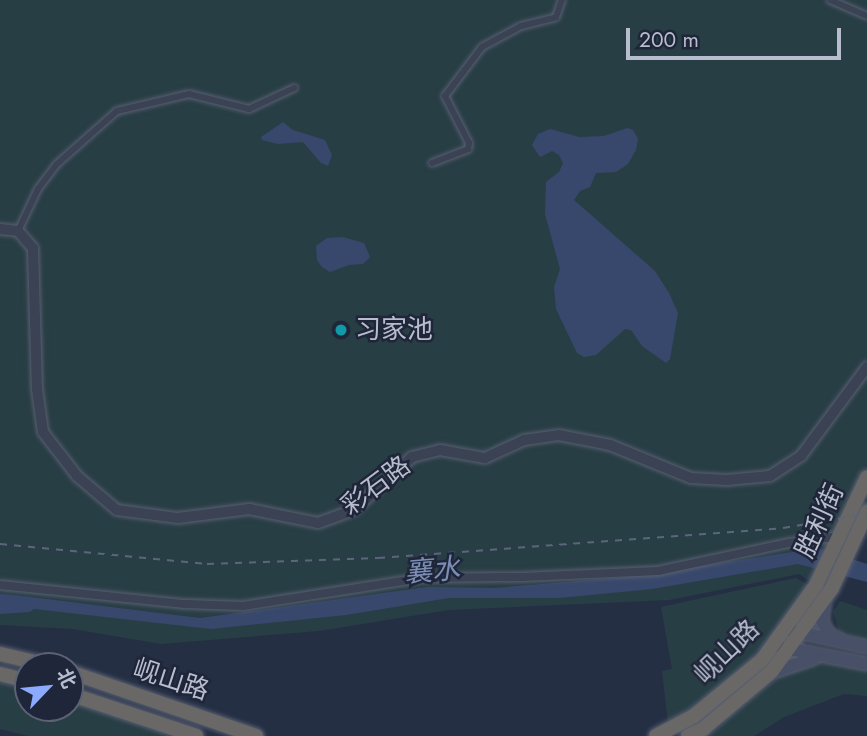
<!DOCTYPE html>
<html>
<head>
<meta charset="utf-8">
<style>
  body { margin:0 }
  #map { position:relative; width:867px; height:736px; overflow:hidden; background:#252f44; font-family:Jost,"Noto Sans SC",sans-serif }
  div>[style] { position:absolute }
  .green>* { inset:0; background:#283e45 }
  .water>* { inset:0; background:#38486c }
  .river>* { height:12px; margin:-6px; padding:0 6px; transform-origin:6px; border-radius:6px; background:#38486c }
  .roads { filter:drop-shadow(0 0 2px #585f71) drop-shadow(0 0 2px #585f71) }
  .pedestrian>* { height:6px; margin:-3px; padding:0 3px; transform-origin:3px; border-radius:3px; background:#3a4254 }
  .minor>* { height:8px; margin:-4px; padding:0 4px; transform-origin:4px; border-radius:4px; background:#3a4254 }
  .tertiary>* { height:10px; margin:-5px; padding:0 5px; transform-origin:5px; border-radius:5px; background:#3a4254 }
  .secondary>* { height:12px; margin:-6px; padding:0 6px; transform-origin:6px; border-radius:6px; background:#485067 }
  .trunk>* { height:14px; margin:-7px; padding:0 7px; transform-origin:7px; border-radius:7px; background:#696866 }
  .rail>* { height:2px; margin-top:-1px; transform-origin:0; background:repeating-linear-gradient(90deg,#5c657b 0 7px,transparent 0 14px) }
  .dots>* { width:19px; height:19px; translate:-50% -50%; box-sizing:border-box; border:4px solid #1f2639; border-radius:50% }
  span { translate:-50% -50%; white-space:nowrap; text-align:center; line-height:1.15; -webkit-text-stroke:5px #1f2639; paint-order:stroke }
  .poi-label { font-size:26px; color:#b7bdcd }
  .left { translate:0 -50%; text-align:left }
  .street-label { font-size:26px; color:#b7bdcd }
  .water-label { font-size:28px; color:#7d8eb6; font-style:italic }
  .north { position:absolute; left:14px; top:652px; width:70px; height:70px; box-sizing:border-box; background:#1f2639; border:2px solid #5c6274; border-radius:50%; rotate:64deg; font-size:19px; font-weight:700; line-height:28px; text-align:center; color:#b7bdcd }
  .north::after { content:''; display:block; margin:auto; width:24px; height:32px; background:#8caafe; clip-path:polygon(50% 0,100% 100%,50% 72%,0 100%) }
  .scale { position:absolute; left:626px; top:28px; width:215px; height:32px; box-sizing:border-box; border:4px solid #b7bdcd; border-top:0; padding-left:9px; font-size:21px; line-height:24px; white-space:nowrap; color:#b7bdcd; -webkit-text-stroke:5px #1f2639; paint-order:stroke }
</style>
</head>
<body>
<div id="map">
  <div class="green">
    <i style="clip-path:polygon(0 0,867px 0,867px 477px,850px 503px,867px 502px,867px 526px,837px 593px,826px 591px,799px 574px,669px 600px,449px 610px,319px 631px,161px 644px,73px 629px,0 625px)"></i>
    <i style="clip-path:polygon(796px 578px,810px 586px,758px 659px,690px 713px,668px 723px,662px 671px,672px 669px,661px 607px)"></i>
    <i style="clip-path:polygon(840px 601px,867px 610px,867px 640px,840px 634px,833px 612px)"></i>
    <i style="clip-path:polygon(797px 654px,867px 670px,867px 696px,844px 694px,784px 717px,754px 736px,701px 736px)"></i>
    <i style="clip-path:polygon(0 682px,28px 689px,28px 708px,70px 708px,70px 701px,178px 736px,28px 736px,0 729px)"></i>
  </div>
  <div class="water">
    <i style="clip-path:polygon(283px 122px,293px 130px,325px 140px,332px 155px,328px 166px,321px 163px,303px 142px,278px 144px,262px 140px,261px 137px)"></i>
    <i style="clip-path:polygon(627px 128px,633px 130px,638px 139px,636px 150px,628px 164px,616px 172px,596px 173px,590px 187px,580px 191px,574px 200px,655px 271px,669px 293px,678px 313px,670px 359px,666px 363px,642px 346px,631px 330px,625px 329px,596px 355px,584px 357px,577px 353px,556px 309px,554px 287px,560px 269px,545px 214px,546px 182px,559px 172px,563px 163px,559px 155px,552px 151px,540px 157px,532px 145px,538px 134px,550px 129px,579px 137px,604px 136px)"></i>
    <i style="clip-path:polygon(343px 237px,364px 243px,370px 257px,363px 264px,349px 265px,330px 272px,322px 267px,317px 260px,316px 246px,327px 238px)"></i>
    <i style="clip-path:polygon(818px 548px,867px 564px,867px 582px,798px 564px,652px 589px,559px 598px,449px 598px,346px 615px,211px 629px,8px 606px,0 608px,0 594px,14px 595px,200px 618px,427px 587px,494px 588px,638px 576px)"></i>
  </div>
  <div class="river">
    <i style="left:0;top:608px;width:28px;rotate:-4deg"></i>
  </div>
  <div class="roads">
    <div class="pedestrian">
      <i style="left:830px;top:0;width:40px;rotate:23.4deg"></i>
      <i style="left:432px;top:163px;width:39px;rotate:-21deg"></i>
      <i style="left:468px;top:149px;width:6px;rotate:-81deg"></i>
      <i style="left:469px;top:143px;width:53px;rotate:-117.1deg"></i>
      <i style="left:445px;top:96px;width:61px;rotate:-52.9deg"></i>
      <i style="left:482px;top:47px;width:44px;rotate:-28.3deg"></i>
      <i style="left:521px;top:26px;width:36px;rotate:-14deg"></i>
      <i style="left:556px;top:17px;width:18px;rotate:-71deg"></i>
      <i style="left:18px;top:231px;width:47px;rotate:-64.5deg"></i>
      <i style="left:38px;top:189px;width:31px;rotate:-53deg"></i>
      <i style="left:57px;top:164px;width:80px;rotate:-41.5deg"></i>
      <i style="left:117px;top:111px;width:74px;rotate:-13.3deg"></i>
      <i style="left:189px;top:94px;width:62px;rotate:14deg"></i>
      <i style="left:249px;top:109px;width:50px;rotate:-25deg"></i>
    </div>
    <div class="minor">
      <i style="left:0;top:585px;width:186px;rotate:5.9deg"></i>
      <i style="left:185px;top:604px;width:58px;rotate:2deg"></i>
      <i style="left:243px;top:606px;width:181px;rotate:-8.9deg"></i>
      <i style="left:422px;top:578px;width:100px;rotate:-0.6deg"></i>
      <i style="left:522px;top:577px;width:136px;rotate:-2.5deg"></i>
      <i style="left:658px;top:571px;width:134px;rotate:-12.1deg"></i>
      <i style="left:789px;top:543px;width:52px;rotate:-7.7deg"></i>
    </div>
    <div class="tertiary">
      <i style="left:0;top:229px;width:18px;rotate:6deg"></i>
      <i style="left:18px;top:231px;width:23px;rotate:49deg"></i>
      <i style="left:33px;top:248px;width:141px;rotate:88.4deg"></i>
      <i style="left:37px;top:389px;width:43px;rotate:82.1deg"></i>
      <i style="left:43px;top:432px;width:56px;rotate:52.3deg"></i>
      <i style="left:77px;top:476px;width:52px;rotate:40.4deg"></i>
      <i style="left:117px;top:510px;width:62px;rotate:7.5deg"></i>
      <i style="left:178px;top:518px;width:72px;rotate:-7.2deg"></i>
      <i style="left:249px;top:509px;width:70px;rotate:11.5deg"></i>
      <i style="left:318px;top:523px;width:38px;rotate:-20deg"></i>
      <i style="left:354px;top:510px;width:79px;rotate:-42.4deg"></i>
      <i style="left:412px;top:457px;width:29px;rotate:-14deg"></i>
      <i style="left:440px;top:450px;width:46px;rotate:10.1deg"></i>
      <i style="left:485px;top:458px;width:43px;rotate:-24.8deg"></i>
      <i style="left:524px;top:440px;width:35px;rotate:-8deg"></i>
      <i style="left:559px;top:435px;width:52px;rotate:11.1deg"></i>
      <i style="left:610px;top:445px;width:87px;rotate:22.2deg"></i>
      <i style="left:691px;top:478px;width:36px;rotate:3deg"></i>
      <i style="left:727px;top:480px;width:43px;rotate:-5.3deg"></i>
      <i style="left:770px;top:476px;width:37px;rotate:-33deg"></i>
      <i style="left:801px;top:456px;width:111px;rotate:-53.4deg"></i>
    </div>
    <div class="secondary">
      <i style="left:825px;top:597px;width:24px;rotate:97deg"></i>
      <i style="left:822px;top:621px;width:13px;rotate:63deg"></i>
      <i style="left:828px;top:633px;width:14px;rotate:30deg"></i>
      <i style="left:784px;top:629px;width:85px;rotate:12.2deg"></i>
      <i style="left:780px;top:647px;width:89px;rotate:11.1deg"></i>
      <i style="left:770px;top:673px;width:47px;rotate:-18.4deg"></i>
    </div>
    <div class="trunk">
      <i style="left:0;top:654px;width:52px;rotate:13.2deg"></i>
      <i style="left:70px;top:672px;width:197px;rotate:19deg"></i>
      <i style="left:0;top:674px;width:29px;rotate:14deg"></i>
      <i style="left:70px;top:694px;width:133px;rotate:18.4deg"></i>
      <i style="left:656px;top:736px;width:43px;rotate:-27.8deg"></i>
      <i style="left:694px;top:716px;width:88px;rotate:-39.5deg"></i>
      <i style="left:762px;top:660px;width:92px;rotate:-54.2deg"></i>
      <i style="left:816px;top:585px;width:119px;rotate:-64.7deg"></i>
      <i style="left:688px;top:736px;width:17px;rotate:-25deg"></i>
      <i style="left:703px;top:729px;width:90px;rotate:-40deg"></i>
      <i style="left:772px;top:671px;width:102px;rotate:-54.1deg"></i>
      <i style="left:832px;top:588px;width:84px;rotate:-65.3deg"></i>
    </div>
  </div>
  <div class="rail">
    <i style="left:0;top:544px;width:208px;rotate:5.5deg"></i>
    <i style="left:207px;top:564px;width:171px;rotate:-2deg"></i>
    <i style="left:378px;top:558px;width:406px;rotate:-4.2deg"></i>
    <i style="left:783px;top:528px;width:85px;rotate:-9.5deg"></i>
  </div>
  <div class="dots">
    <i style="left:341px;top:330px;background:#0f9aa8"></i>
  </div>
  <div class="poi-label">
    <span class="left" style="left:355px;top:330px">习家池</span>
  </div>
  <div class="street-label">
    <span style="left:376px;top:486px;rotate:-37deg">彩石路</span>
    <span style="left:820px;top:521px;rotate:-65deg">胜利街</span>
    <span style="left:727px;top:652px;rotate:-44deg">岘山路</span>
    <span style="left:171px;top:680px;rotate:18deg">岘山路</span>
  </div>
  <div class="water-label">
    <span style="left:432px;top:571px;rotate:-5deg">襄水</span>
  </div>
  <div class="north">北</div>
  <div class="scale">200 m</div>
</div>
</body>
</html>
